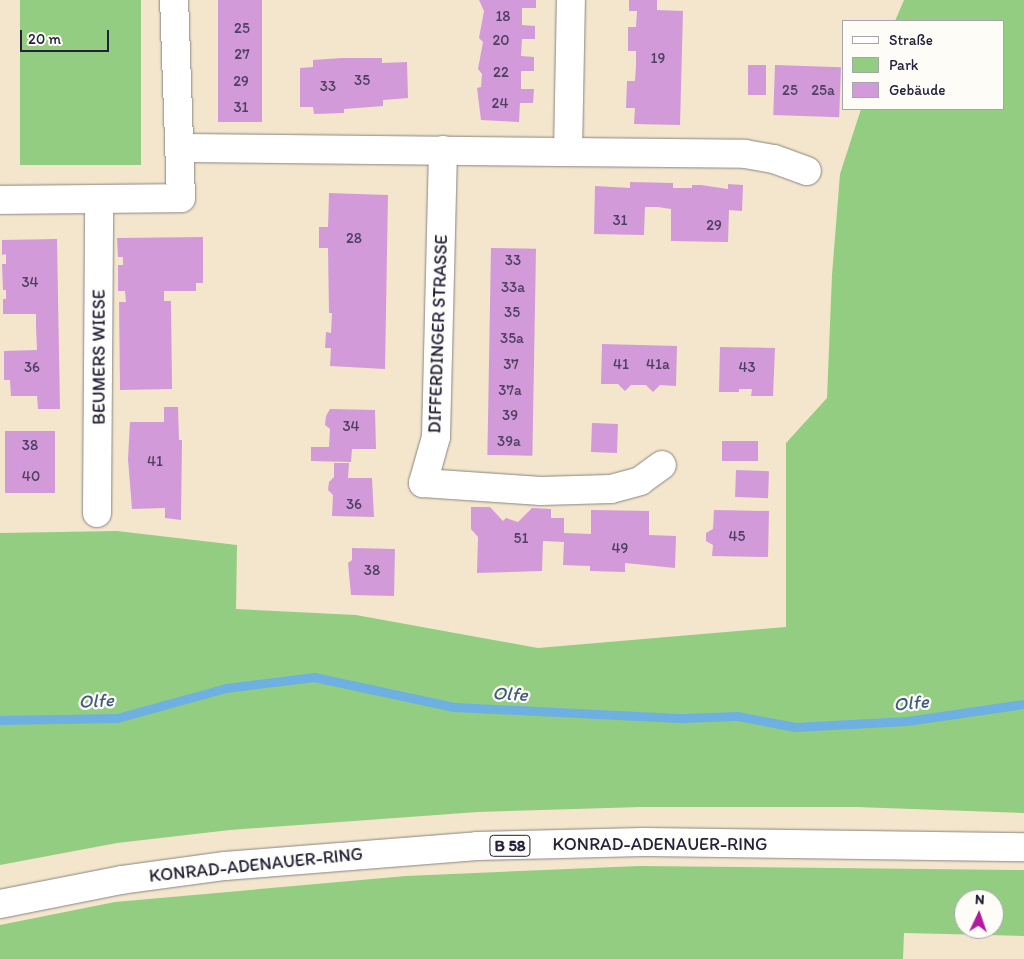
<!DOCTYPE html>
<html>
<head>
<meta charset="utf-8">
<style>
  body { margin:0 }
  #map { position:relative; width:1024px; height:959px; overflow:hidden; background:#f3e6cc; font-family:Itim,sans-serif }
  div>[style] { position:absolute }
  .green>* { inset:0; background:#93cd81; transform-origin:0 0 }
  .stream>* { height:9px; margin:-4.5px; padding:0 4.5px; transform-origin:4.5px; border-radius:4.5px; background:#6eb0e2 }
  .building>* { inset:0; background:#d29ad8; transform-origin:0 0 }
  .roads { filter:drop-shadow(0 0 1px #8a8484) drop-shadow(0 0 1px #8a8484) }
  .minor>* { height:28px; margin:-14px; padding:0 14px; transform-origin:14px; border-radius:14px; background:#fff }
  .major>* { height:28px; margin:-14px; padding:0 14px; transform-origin:14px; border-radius:14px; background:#fff }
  span { translate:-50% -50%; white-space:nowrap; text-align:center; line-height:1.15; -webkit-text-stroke:4.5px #fdfcf7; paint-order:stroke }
  .number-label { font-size:15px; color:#4e4062 }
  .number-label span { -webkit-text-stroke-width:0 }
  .shield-label span { padding:1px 4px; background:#fdfcf7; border:1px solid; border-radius:4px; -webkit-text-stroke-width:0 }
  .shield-label { font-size:16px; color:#22223b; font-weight:700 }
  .street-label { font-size:18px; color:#22223b }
  .water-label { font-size:19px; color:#405b7e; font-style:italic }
  .legend { position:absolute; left:842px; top:20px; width:162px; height:90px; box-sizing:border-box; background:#fdfcf7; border:1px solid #a5a5ac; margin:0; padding:6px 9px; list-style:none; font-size:15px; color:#22223b }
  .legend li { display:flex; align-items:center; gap:10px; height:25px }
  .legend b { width:25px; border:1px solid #a5a5ac }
  .north { position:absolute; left:954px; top:889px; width:50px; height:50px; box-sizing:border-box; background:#fdfcf7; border:1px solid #a5a5ac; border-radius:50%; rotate:3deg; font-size:14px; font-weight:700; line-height:20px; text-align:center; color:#22223b }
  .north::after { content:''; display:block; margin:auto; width:18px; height:22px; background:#b5179e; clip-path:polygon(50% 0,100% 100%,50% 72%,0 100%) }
  .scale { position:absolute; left:20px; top:30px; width:89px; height:22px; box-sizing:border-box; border:2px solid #22223b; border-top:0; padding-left:6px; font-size:15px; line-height:18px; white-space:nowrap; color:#22223b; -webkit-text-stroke:4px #fdfcf7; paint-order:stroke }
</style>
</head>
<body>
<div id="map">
  <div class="green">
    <i style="left:20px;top:0;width:121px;height:165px"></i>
    <i style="clip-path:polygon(904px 0,1024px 0,1024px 813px,856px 807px,641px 807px,478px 812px,230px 830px,117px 843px,0 865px,0 533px,117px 531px,237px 545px,236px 609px,356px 615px,538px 648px,786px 627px,786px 443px,827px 398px,832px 275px,840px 174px,861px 109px,1003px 109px,1003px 21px,895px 21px)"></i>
    <i style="clip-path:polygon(evenodd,639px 866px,1024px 870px,1024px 936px,904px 933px,903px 959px,0 959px,0 925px,115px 902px,406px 876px,639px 866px,964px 899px,994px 899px,994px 929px,964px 929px,964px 899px)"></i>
  </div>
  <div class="stream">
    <i style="left:0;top:720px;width:117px;rotate:-1deg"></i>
    <i style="left:117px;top:718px;width:113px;rotate:-15.4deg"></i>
    <i style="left:226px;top:688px;width:89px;rotate:-7.1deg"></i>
    <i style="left:314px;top:677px;width:143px;rotate:12.1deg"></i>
    <i style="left:454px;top:707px;width:229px;rotate:2.8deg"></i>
    <i style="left:683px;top:718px;width:54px;rotate:-2.1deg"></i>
    <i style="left:737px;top:716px;width:59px;rotate:10.7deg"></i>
    <i style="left:795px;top:727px;width:112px;rotate:-3.1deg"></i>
    <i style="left:907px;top:721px;width:118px;rotate:-8.3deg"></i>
  </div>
  <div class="building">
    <i style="left:218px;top:0;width:44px;height:122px"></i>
    <i style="clip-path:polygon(479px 0,536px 0,536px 8px,522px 8px,522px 25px,535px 26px,535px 39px,522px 39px,521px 56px,534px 57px,534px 71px,521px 71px,521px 89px,534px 89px,533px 103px,520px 103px,519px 122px,481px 120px,477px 88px,481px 87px,482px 74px,478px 69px,483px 42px,479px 38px,484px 11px)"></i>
    <i style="clip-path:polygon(629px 0,657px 0,657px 10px,683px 11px,680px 125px,634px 124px,635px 108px,626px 108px,627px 81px,635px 81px,636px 66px,636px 51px,628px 51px,628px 27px,636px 27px,637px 11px,629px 11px)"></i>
    <i style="clip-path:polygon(342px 58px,382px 58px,382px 63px,407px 62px,408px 98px,383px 100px,383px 106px,344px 109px,344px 113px,314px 114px,313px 107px,300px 107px,300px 68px,313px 67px,313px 60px)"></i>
    <i style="left:748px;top:65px;width:18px;height:30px"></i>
    <i style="left:775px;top:65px;width:66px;height:50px;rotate:2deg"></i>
    <i style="clip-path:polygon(630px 182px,673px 183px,673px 188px,692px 188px,692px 185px,701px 185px,728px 189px,728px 184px,743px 185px,742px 211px,729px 210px,728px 242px,671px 241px,671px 209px,658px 207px,645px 207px,644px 235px,594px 234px,595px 186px,630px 188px)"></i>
    <i style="clip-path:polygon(329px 193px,388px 195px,385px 369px,330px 366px,331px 348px,325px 348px,326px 332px,331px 333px,332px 313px,329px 313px,328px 248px,319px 248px,319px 227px,328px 227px)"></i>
    <i style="clip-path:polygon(203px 237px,203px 283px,196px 283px,196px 291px,164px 291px,164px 301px,171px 301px,172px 389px,120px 390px,119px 302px,126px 302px,125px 291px,118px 291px,118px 265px,123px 265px,123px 257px,118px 257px,117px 238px)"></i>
    <i style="clip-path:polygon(57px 239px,60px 409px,38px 409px,37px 396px,11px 396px,10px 380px,4px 380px,4px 351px,37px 350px,36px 327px,36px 314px,3px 314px,3px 299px,6px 299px,6px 290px,3px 290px,2px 264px,6px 264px,6px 254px,2px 255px,2px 240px)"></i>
    <i style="left:491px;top:248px;width:45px;height:207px;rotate:1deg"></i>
    <i style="clip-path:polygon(602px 344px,677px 346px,676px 386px,660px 385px,653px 392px,646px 385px,631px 385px,625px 391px,618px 384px,601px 384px)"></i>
    <i style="clip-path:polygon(720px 347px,775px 348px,773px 396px,751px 396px,752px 389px,739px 389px,739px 392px,719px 392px)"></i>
    <i style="clip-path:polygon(164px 407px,178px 407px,179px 440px,182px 440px,181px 520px,165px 518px,165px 508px,132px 509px,128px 459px,130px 422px,164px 422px)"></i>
    <i style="clip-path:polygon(330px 409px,375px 410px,376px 449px,352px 449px,351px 462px,311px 461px,311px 447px,329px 447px,330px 429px,325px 425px,326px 416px)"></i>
    <i style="left:592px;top:423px;width:26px;height:29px;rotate:2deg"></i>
    <i style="left:5px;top:431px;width:50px;height:62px"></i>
    <i style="left:722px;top:441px;width:36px;height:20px"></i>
    <i style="clip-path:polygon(334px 463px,349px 463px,348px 478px,372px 478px,374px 517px,332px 516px,333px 495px,328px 490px,329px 482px,334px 477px)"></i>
    <i style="left:736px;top:470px;width:33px;height:27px;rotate:2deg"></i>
    <i style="clip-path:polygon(471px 507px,490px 507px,503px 521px,506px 518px,518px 522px,532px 508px,551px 509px,551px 518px,564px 518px,564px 533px,591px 534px,591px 510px,649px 511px,649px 535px,676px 536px,675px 568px,625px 563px,625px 572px,590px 571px,590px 566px,563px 565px,564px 542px,543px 541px,542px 571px,477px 573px,478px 537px,471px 529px)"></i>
    <i style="clip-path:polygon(714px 510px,769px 511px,768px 557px,712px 556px,713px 545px,706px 541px,706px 533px,713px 529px)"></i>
    <i style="clip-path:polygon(352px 548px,395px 549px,394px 596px,351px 595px,348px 563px,352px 560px)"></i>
  </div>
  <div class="roads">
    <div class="minor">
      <i style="left:179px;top:148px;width:389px;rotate:0.6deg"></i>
      <i style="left:568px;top:152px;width:152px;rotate:-88.9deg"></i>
      <i style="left:443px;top:150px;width:287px;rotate:91.4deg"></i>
      <i style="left:436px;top:437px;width:48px;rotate:105.8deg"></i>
      <i style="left:423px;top:483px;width:118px;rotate:3.9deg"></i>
      <i style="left:541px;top:491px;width:70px;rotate:-1.6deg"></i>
      <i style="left:611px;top:489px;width:30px;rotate:-15deg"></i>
      <i style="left:640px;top:481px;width:27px;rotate:-36deg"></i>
      <i style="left:568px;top:152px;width:177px;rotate:0.6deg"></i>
      <i style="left:745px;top:154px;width:29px;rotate:10deg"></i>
      <i style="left:774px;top:159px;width:35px;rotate:20deg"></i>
      <i style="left:0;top:200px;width:181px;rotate:-0.6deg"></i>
      <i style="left:181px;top:198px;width:198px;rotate:-92deg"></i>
      <i style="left:97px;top:513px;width:313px;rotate:-89.6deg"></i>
    </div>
    <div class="major">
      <i style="left:0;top:904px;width:123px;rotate:-11.2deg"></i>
      <i style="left:121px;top:880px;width:105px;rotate:-7.7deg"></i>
      <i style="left:225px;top:866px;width:253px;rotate:-4.5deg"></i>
      <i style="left:477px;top:846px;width:167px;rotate:-1.4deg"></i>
      <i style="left:644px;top:842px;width:380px;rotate:0.8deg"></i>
    </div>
  </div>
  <div class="number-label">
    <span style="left:503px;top:17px">18</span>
    <span style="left:242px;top:29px">25</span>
    <span style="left:501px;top:41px">20</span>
    <span style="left:242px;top:55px">27</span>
    <span style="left:658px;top:59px">19</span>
    <span style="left:501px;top:73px">22</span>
    <span style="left:362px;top:81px">35</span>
    <span style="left:241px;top:82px">29</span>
    <span style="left:328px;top:87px">33</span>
    <span style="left:790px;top:91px">25</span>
    <span style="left:823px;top:91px">25a</span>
    <span style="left:500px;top:104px">24</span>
    <span style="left:241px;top:108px">31</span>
    <span style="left:620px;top:221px">31</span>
    <span style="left:714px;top:226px">29</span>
    <span style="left:354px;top:239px">28</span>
    <span style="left:513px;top:261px">33</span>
    <span style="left:30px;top:283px">34</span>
    <span style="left:513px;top:288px">33a</span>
    <span style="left:512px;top:313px">35</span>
    <span style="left:512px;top:339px">35a</span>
    <span style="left:511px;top:365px">37</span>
    <span style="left:621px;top:365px">41</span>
    <span style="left:658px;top:365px">41a</span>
    <span style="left:32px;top:368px">36</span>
    <span style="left:747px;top:368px">43</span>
    <span style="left:510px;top:391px">37a</span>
    <span style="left:510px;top:416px">39</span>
    <span style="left:351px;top:427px">34</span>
    <span style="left:509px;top:442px">39a</span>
    <span style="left:30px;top:446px">38</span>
    <span style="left:155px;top:462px">41</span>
    <span style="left:31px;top:477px">40</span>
    <span style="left:354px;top:505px">36</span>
    <span style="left:737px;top:537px">45</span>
    <span style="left:521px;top:539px">51</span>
    <span style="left:620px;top:549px">49</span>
    <span style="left:372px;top:571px">38</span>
  </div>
  <div class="shield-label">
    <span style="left:510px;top:846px">B 58</span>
  </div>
  <div class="street-label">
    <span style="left:438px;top:334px;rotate:-88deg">DIFFERDINGER STRASSE</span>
    <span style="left:99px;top:357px;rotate:-90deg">BEUMERS WIESE</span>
    <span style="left:660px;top:844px">KONRAD-ADENAUER-RING</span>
    <span style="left:256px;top:865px;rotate:-6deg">KONRAD-ADENAUER-RING</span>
  </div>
  <div class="water-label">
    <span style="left:510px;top:694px;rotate:3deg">Olfe</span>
    <span style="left:96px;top:701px;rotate:-3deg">Olfe</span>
    <span style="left:911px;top:703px;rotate:-6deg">Olfe</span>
  </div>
  <ul class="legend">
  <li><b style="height:6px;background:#fff"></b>Straße</li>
  <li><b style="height:14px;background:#93cd81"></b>Park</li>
  <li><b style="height:14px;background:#d29ad8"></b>Gebäude</li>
  </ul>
  <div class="north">N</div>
  <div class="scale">20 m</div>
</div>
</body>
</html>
